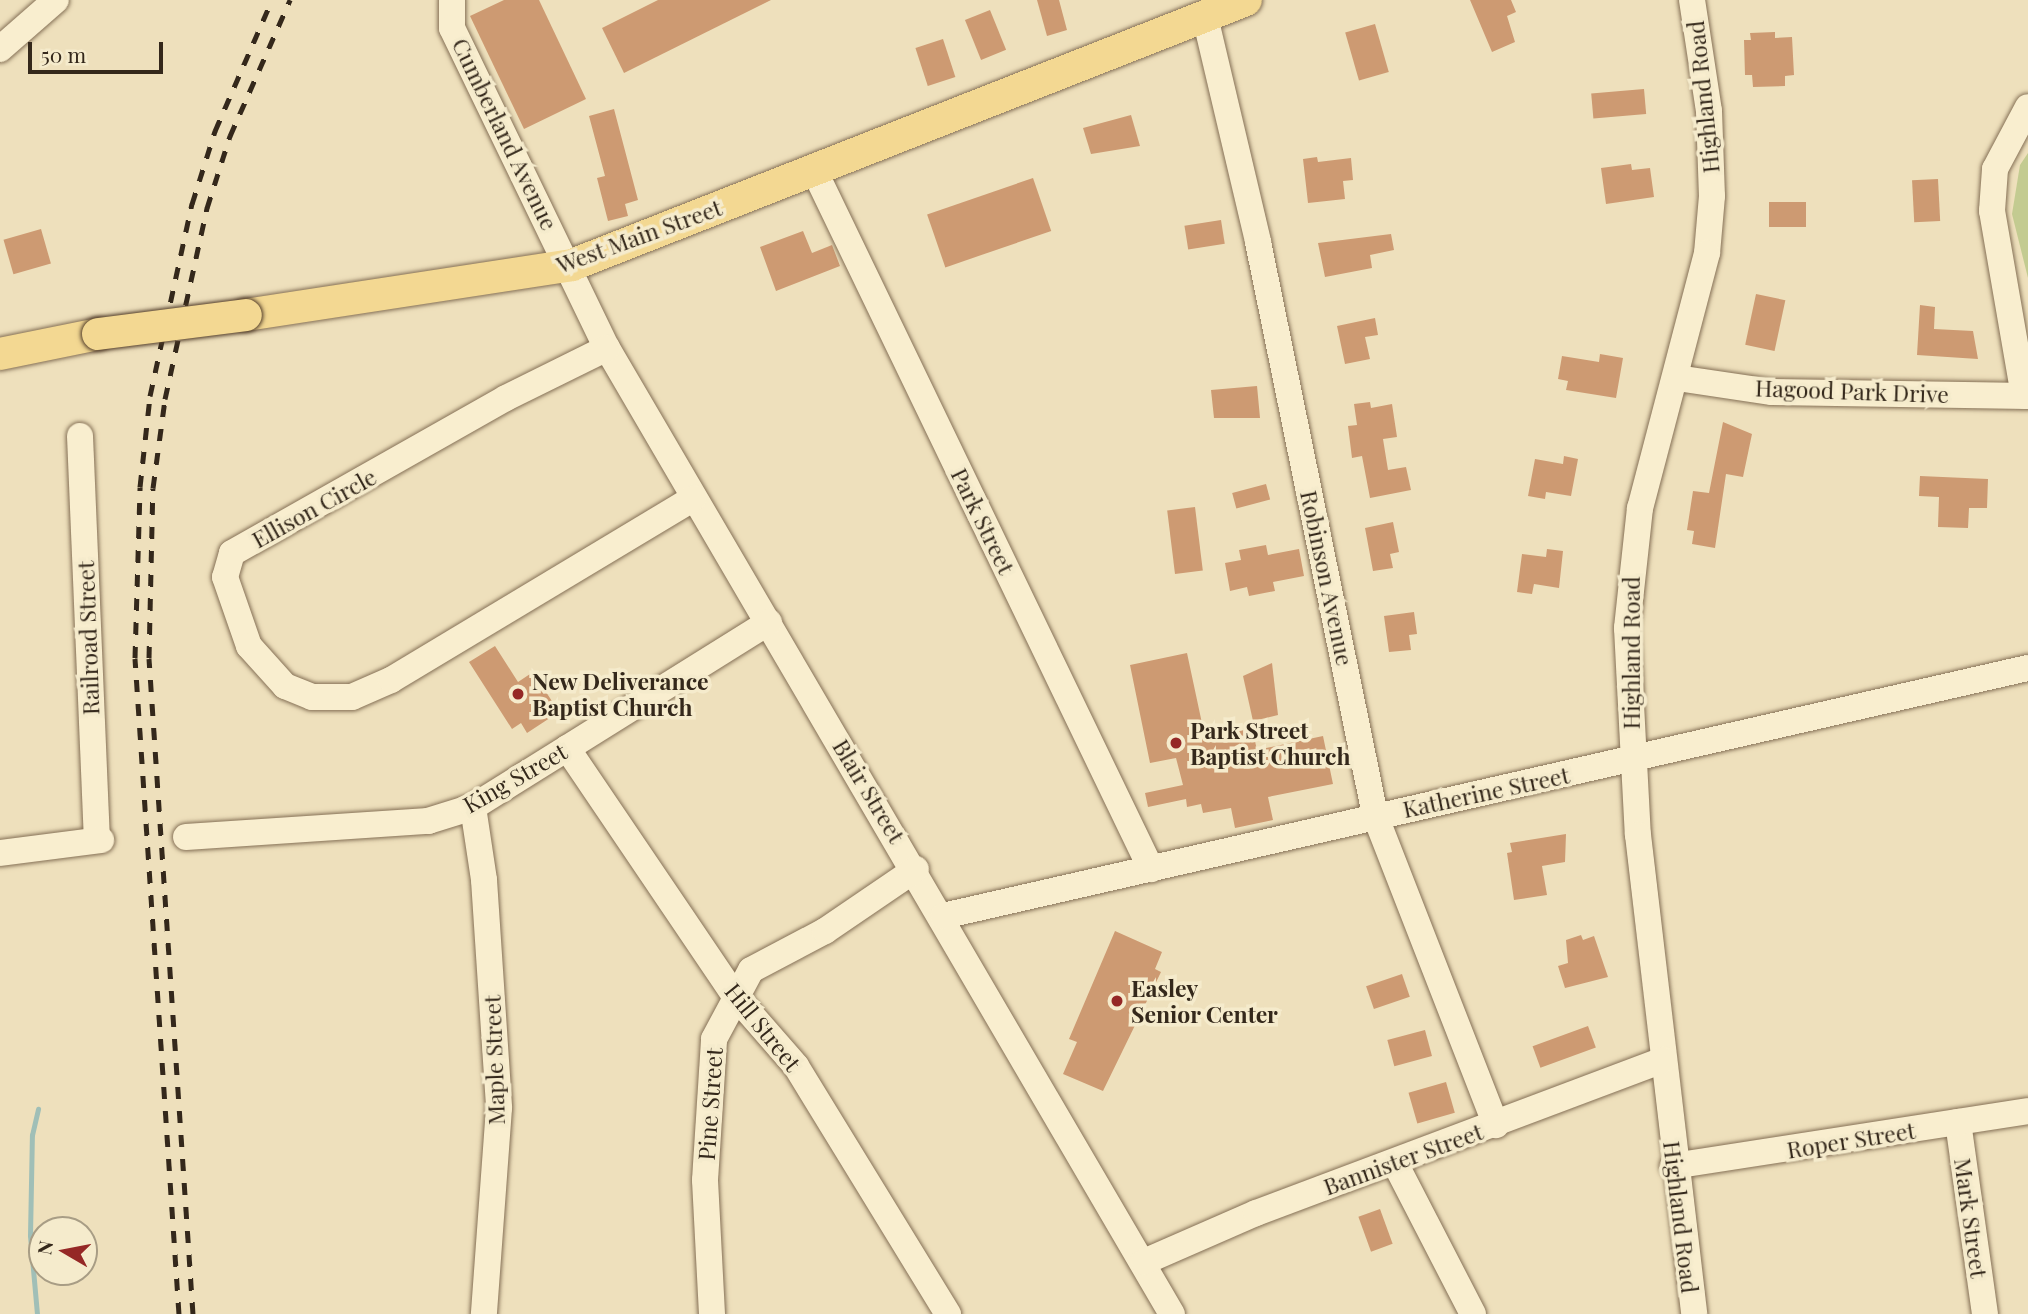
<!DOCTYPE html>
<html>
<head>
<meta charset="utf-8">
<style>
  body { margin:0 }
  #map { position:relative; width:2028px; height:1314px; overflow:hidden; background:#eee0bc; font-family:"Playfair Display",serif }
  div>[style] { position:absolute }
  .green>* { inset:0; background:#c3cb91 }
  .stream>* { height:5px; margin:-2.5px; padding:0 2.5px; transform-origin:2.5px; border-radius:2.5px; background:#a0bfb7 }
  .building>* { inset:0; background:#cd9a72; transform-origin:0 0 }
  .roads { filter:drop-shadow(0 0 2px #857056) drop-shadow(0 0 2px #857056) }
  .minor>* { height:26px; margin:-13px; padding:0 13px; transform-origin:13px; border-radius:13px; background:#f9eecf }
  .major>* { height:32px; margin:-16px; padding:0 16px; transform-origin:16px; border-radius:16px; background:#f3d892 }
  .rail>* { height:5px; margin-top:-2.5px; transform-origin:0; background:repeating-linear-gradient(90deg,#34281b 0 12px,transparent 0 24px) }
  .bridges { filter:drop-shadow(0 0 2px #533e2b) drop-shadow(0 0 2px #533e2b) }
  .major-bridge>* { height:32px; margin:-16px; padding:0 16px; transform-origin:16px; border-radius:16px; background:#f3d892 }
  .dots>* { width:19px; height:19px; translate:-50% -50%; box-sizing:border-box; border:4px solid #f5ebcc; border-radius:50% }
  span { translate:-50% -50%; white-space:nowrap; text-align:center; line-height:1.15; -webkit-text-stroke:7px #f5ebcc; paint-order:stroke }
  .street-label { font-size:23px; color:#34281b }
  .poi-label { font-size:23px; color:#34281b; font-weight:700 }
  .left { translate:0 -50%; text-align:left }
  .north { position:absolute; left:28px; top:1216px; width:70px; height:70px; box-sizing:border-box; background:#f5ebcc; border:2px solid #a89d85; border-radius:50%; rotate:280deg; font-size:19px; font-weight:700; line-height:28px; text-align:center; color:#34281b }
  .north::after { content:''; display:block; margin:auto; width:24px; height:32px; background:#952826; clip-path:polygon(50% 0,100% 100%,50% 72%,0 100%) }
  .scale { position:absolute; left:28px; top:42px; width:135px; height:32px; box-sizing:border-box; border:4px solid #34281b; border-top:0; padding-left:9px; font-size:21px; line-height:24px; white-space:nowrap; color:#34281b; -webkit-text-stroke:5px #f5ebcc; paint-order:stroke }
</style>
</head>
<body>
<div id="map">
  <div class="green">
    <i style="clip-path:polygon(2028px 153px,2028px 278px,2012px 214px,2020px 165px)"></i>
  </div>
  <div class="stream">
    <i style="left:37px;top:1314px;width:79px;rotate:-95.1deg"></i>
    <i style="left:30px;top:1235px;width:100px;rotate:-88.9deg"></i>
    <i style="left:32px;top:1135px;width:27px;rotate:-77deg"></i>
  </div>
  <div class="building">
    <i style="clip-path:polygon(504px 0,539px 0,586px 99px,524px 129px,470px 16px)"></i>
    <i style="clip-path:polygon(658px 0,771px 0,624px 73px,602px 28px)"></i>
    <i style="clip-path:polygon(1037px 0,1059px 0,1067px 30px,1047px 36px)"></i>
    <i style="clip-path:polygon(1470px 0,1511px 0,1516px 12px,1507px 16px,1515px 42px,1492px 52px)"></i>
    <i style="left:990px;top:10px;width:43px;height:27px;rotate:68deg"></i>
    <i style="left:1375px;top:24px;width:50px;height:31px;rotate:74deg"></i>
    <i style="clip-path:polygon(1775px 32px,1775px 38px,1792px 37px,1794px 75px,1785px 76px,1785px 86px,1753px 87px,1752px 75px,1745px 75px,1744px 40px,1751px 40px,1750px 33px)"></i>
    <i style="left:943px;top:39px;width:40px;height:29px;rotate:72deg"></i>
    <i style="left:1644px;top:89px;width:25px;height:53px;rotate:85deg"></i>
    <i style="clip-path:polygon(614px 109px,638px 200px,625px 204px,628px 216px,608px 221px,597px 178px,605px 176px,589px 116px)"></i>
    <i style="clip-path:polygon(1131px 115px,1140px 146px,1091px 154px,1083px 128px)"></i>
    <i style="clip-path:polygon(1317px 157px,1318px 162px,1351px 158px,1353px 180px,1343px 181px,1345px 199px,1308px 203px,1303px 159px)"></i>
    <i style="clip-path:polygon(1631px 164px,1632px 170px,1650px 168px,1654px 197px,1606px 204px,1601px 168px)"></i>
    <i style="left:1033px;top:178px;width:56px;height:112px;rotate:71deg"></i>
    <i style="left:1938px;top:179px;width:42px;height:26px;rotate:87deg"></i>
    <i style="left:1769px;top:202px;width:37px;height:25px"></i>
    <i style="left:1221px;top:220px;width:24px;height:37px;rotate:81deg"></i>
    <i style="left:41px;top:229px;width:36px;height:39px;rotate:74deg"></i>
    <i style="clip-path:polygon(803px 231px,812px 253px,832px 245px,840px 266px,776px 291px,760px 247px)"></i>
    <i style="clip-path:polygon(1391px 234px,1394px 250px,1370px 255px,1372px 268px,1325px 277px,1318px 243px)"></i>
    <i style="left:1756px;top:294px;width:30px;height:52px;rotate:12deg"></i>
    <i style="clip-path:polygon(1920px 305px,1935px 307px,1934px 329px,1973px 331px,1978px 359px,1917px 355px)"></i>
    <i style="clip-path:polygon(1375px 318px,1378px 335px,1365px 337px,1370px 359px,1345px 364px,1337px 326px)"></i>
    <i style="clip-path:polygon(1600px 354px,1623px 358px,1616px 398px,1566px 390px,1568px 381px,1558px 379px,1562px 356px,1599px 362px)"></i>
    <i style="clip-path:polygon(1257px 386px,1260px 418px,1214px 418px,1211px 390px)"></i>
    <i style="clip-path:polygon(1370px 402px,1371px 408px,1392px 404px,1397px 437px,1383px 439px,1388px 470px,1406px 467px,1411px 490px,1370px 498px,1362px 456px,1352px 458px,1348px 426px,1357px 425px,1354px 404px)"></i>
    <i style="clip-path:polygon(1723px 422px,1752px 434px,1743px 477px,1726px 474px,1715px 548px,1692px 544px,1694px 531px,1687px 530px,1693px 491px,1709px 493px)"></i>
    <i style="clip-path:polygon(1564px 456px,1578px 459px,1571px 496px,1546px 492px,1545px 499px,1528px 496px,1535px 459px,1563px 464px)"></i>
    <i style="clip-path:polygon(1920px 476px,1988px 479px,1987px 508px,1969px 508px,1968px 528px,1938px 527px,1939px 497px,1919px 496px)"></i>
    <i style="left:1266px;top:484px;width:16px;height:35px;rotate:75deg"></i>
    <i style="left:1195px;top:507px;width:64px;height:28px;rotate:83deg"></i>
    <i style="clip-path:polygon(1393px 522px,1399px 552px,1390px 554px,1393px 568px,1373px 571px,1365px 528px)"></i>
    <i style="clip-path:polygon(1266px 545px,1268px 555px,1299px 549px,1304px 576px,1273px 582px,1275px 591px,1249px 596px,1247px 587px,1230px 591px,1225px 563px,1241px 560px,1239px 550px)"></i>
    <i style="clip-path:polygon(1547px 549px,1563px 551px,1559px 588px,1534px 584px,1532px 594px,1517px 592px,1522px 554px,1546px 557px)"></i>
    <i style="clip-path:polygon(1414px 612px,1417px 634px,1409px 635px,1411px 650px,1389px 652px,1384px 616px)"></i>
    <i style="clip-path:polygon(495px 646px,518px 682px,533px 672px,559px 712px,527px 733px,521px 723px,512px 729px,469px 662px)"></i>
    <i style="clip-path:polygon(1187px 653px,1203px 728px,1214px 726px,1217px 736px,1252px 728px,1257px 750px,1323px 736px,1333px 784px,1268px 797px,1273px 820px,1235px 828px,1231px 808px,1203px 813px,1201px 804px,1187px 807px,1186px 799px,1148px 807px,1145px 793px,1183px 785px,1176px 758px,1150px 763px,1130px 665px)"></i>
    <i style="clip-path:polygon(1272px 663px,1278px 715px,1253px 721px,1243px 676px)"></i>
    <i style="clip-path:polygon(1566px 834px,1565px 862px,1542px 866px,1547px 895px,1514px 900px,1507px 853px,1512px 852px,1510px 843px)"></i>
    <i style="clip-path:polygon(1115px 931px,1162px 952px,1155px 969px,1161px 972px,1103px 1091px,1063px 1074px,1077px 1042px,1069px 1039px)"></i>
    <i style="clip-path:polygon(1581px 935px,1583px 940px,1594px 936px,1608px 977px,1565px 988px,1558px 966px,1568px 963px,1566px 940px)"></i>
    <i style="left:1402px;top:974px;width:24px;height:38px;rotate:71deg"></i>
    <i style="left:1588px;top:1026px;width:23px;height:59px;rotate:70deg"></i>
    <i style="left:1425px;top:1030px;width:27px;height:39px;rotate:75deg"></i>
    <i style="left:1446px;top:1082px;width:32px;height:39px;rotate:74deg"></i>
    <i style="left:1380px;top:1209px;width:37px;height:23px;rotate:70deg"></i>
  </div>
  <div class="roads">
    <div class="minor">
      <i style="left:452px;top:0;width:28px;rotate:90deg"></i>
      <i style="left:452px;top:28px;width:356px;rotate:64.2deg"></i>
      <i style="left:607px;top:348px;width:1119px;rotate:59.68deg"></i>
      <i style="left:1692px;top:0;width:112px;rotate:81.3deg"></i>
      <i style="left:1709px;top:111px;width:85px;rotate:88deg"></i>
      <i style="left:1712px;top:196px;width:57px;rotate:95deg"></i>
      <i style="left:1707px;top:253px;width:264px;rotate:104.7deg"></i>
      <i style="left:1640px;top:508px;width:121px;rotate:96.2deg"></i>
      <i style="left:1627px;top:628px;width:207px;rotate:87deg"></i>
      <i style="left:1638px;top:835px;width:482px;rotate:83.3deg"></i>
      <i style="left:1205px;top:17px;width:231px;rotate:76.7deg"></i>
      <i style="left:1258px;top:242px;width:585px;rotate:78.46deg"></i>
      <i style="left:1375px;top:815px;width:333px;rotate:68.7deg"></i>
      <i style="left:0;top:49px;width:74px;rotate:-41.2deg"></i>
      <i style="left:815px;top:172px;width:774px;rotate:64.26deg"></i>
      <i style="left:607px;top:348px;width:113px;rotate:153.7deg"></i>
      <i style="left:506px;top:398px;width:315px;rotate:150.5deg"></i>
      <i style="left:232px;top:553px;width:25px;rotate:106deg"></i>
      <i style="left:225px;top:577px;width:73px;rotate:70.8deg"></i>
      <i style="left:249px;top:646px;width:54px;rotate:48deg"></i>
      <i style="left:285px;top:686px;width:29px;rotate:22deg"></i>
      <i style="left:312px;top:697px;width:40px"></i>
      <i style="left:352px;top:697px;width:43px;rotate:-23.6deg"></i>
      <i style="left:391px;top:680px;width:353px;rotate:-31deg"></i>
      <i style="left:1677px;top:378px;width:96px;rotate:8.4deg"></i>
      <i style="left:1772px;top:392px;width:256px;rotate:0.9deg"></i>
      <i style="left:2024px;top:396px;width:188px;rotate:-99.8deg"></i>
      <i style="left:1992px;top:211px;width:42px;rotate:-85.9deg"></i>
      <i style="left:1995px;top:169px;width:70px;rotate:-62deg"></i>
      <i style="left:80px;top:436px;width:404px;rotate:87.6deg"></i>
      <i style="left:567px;top:748px;width:300px;rotate:55.9deg"></i>
      <i style="left:735px;top:996px;width:93px;rotate:48.9deg"></i>
      <i style="left:796px;top:1066px;width:291px;rotate:58.5deg"></i>
      <i style="left:473px;top:807px;width:74px;rotate:81.4deg"></i>
      <i style="left:484px;top:880px;width:228px;rotate:86.2deg"></i>
      <i style="left:499px;top:1108px;width:207px;rotate:94.2deg"></i>
      <i style="left:186px;top:837px;width:243px;rotate:-3.8deg"></i>
      <i style="left:428px;top:821px;width:47px;rotate:-17.3deg"></i>
      <i style="left:473px;top:807px;width:349px;rotate:-32deg"></i>
      <i style="left:0;top:853px;width:102px;rotate:-7.3deg"></i>
      <i style="left:943px;top:916px;width:1113px;rotate:-12.88deg"></i>
      <i style="left:1958px;top:1122px;width:194px;rotate:82deg"></i>
      <i style="left:1395px;top:1163px;width:170px;rotate:62.7deg"></i>
      <i style="left:1673px;top:1166px;width:359px;rotate:-8.8deg"></i>
      <i style="left:1144px;top:1262px;width:122px;rotate:-23.6deg"></i>
      <i style="left:1256px;top:1213px;width:435px;rotate:-20.6deg"></i>
      <i style="left:712px;top:1314px;width:134px;rotate:-93deg"></i>
      <i style="left:705px;top:1180px;width:141px;rotate:-86.3deg"></i>
      <i style="left:714px;top:1039px;width:78px;rotate:-61.8deg"></i>
      <i style="left:751px;top:970px;width:84px;rotate:-27.8deg"></i>
      <i style="left:825px;top:931px;width:110px;rotate:-34.3deg"></i>
    </div>
    <div class="major">
      <i style="left:246px;top:315px;width:330px;rotate:-8.7deg"></i>
      <i style="left:572px;top:265px;width:724px;rotate:-21.46deg"></i>
      <i style="left:0;top:354px;width:100px;rotate:-11.5deg"></i>
    </div>
  </div>
  <div class="rail">
    <i style="left:179px;top:1314px;width:657px;rotate:-93.84deg"></i>
    <i style="left:135px;top:658px;width:171px;rotate:-88.3deg"></i>
    <i style="left:140px;top:487px;width:92px;rotate:-83.7deg"></i>
    <i style="left:150px;top:396px;width:197px;rotate:-77.7deg"></i>
    <i style="left:192px;top:204px;width:77px;rotate:-72.5deg"></i>
    <i style="left:215px;top:131px;width:143px;rotate:-66.5deg"></i>
    <i style="left:193px;top:1314px;width:657px;rotate:-93.84deg"></i>
    <i style="left:149px;top:658px;width:170px;rotate:-88.7deg"></i>
    <i style="left:153px;top:488px;width:90px;rotate:-82.3deg"></i>
    <i style="left:165px;top:399px;width:196px;rotate:-77.6deg"></i>
    <i style="left:207px;top:208px;width:76px;rotate:-72.3deg"></i>
    <i style="left:230px;top:136px;width:149px;rotate:-66.2deg"></i>
  </div>
  <div class="bridges">
    <div class="major-bridge">
      <i style="left:98px;top:334px;width:149px;rotate:-7.3deg"></i>
    </div>
  </div>
  <div class="dots">
    <i style="left:518px;top:694px;background:#952826"></i>
    <i style="left:1176px;top:743px;background:#952826"></i>
    <i style="left:1117px;top:1001px;background:#952826"></i>
  </div>
  <div class="street-label">
    <span style="left:1703px;top:97px;rotate:-96deg">Highland Road</span>
    <span style="left:505px;top:134px;rotate:64deg">Cumberland Avenue</span>
    <span style="left:639px;top:236px;rotate:-20deg">West Main Street</span>
    <span style="left:1852px;top:391px;rotate:2deg">Hagood Park Drive</span>
    <span style="left:314px;top:508px;rotate:-29deg">Ellison Circle</span>
    <span style="left:983px;top:521px;rotate:64deg">Park Street</span>
    <span style="left:1327px;top:578px;rotate:78deg">Robinson Avenue</span>
    <span style="left:88px;top:638px;rotate:-92deg">Railroad Street</span>
    <span style="left:1631px;top:653px;rotate:-90deg">Highland Road</span>
    <span style="left:515px;top:778px;rotate:-30deg">King Street</span>
    <span style="left:869px;top:791px;rotate:59deg">Blair Street</span>
    <span style="left:1486px;top:792px;rotate:-12deg">Katherine Street</span>
    <span style="left:763px;top:1027px;rotate:51deg">Hill Street</span>
    <span style="left:494px;top:1060px;rotate:-92deg">Maple Street</span>
    <span style="left:710px;top:1104px;rotate:-86deg">Pine Street</span>
    <span style="left:1851px;top:1140px;rotate:-9deg">Roper Street</span>
    <span style="left:1403px;top:1159px;rotate:-20deg">Bannister Street</span>
    <span style="left:1681px;top:1217px;rotate:83deg">Highland Road</span>
    <span style="left:1971px;top:1218px;rotate:82deg">Mark Street</span>
  </div>
  <div class="poi-label">
    <span class="left" style="left:532px;top:694px">New Deliverance<br>Baptist Church</span>
    <span class="left" style="left:1190px;top:743px">Park Street<br>Baptist Church</span>
    <span class="left" style="left:1131px;top:1001px">Easley<br>Senior Center</span>
  </div>
  <div class="north">N</div>
  <div class="scale">50 m</div>
</div>
</body>
</html>
